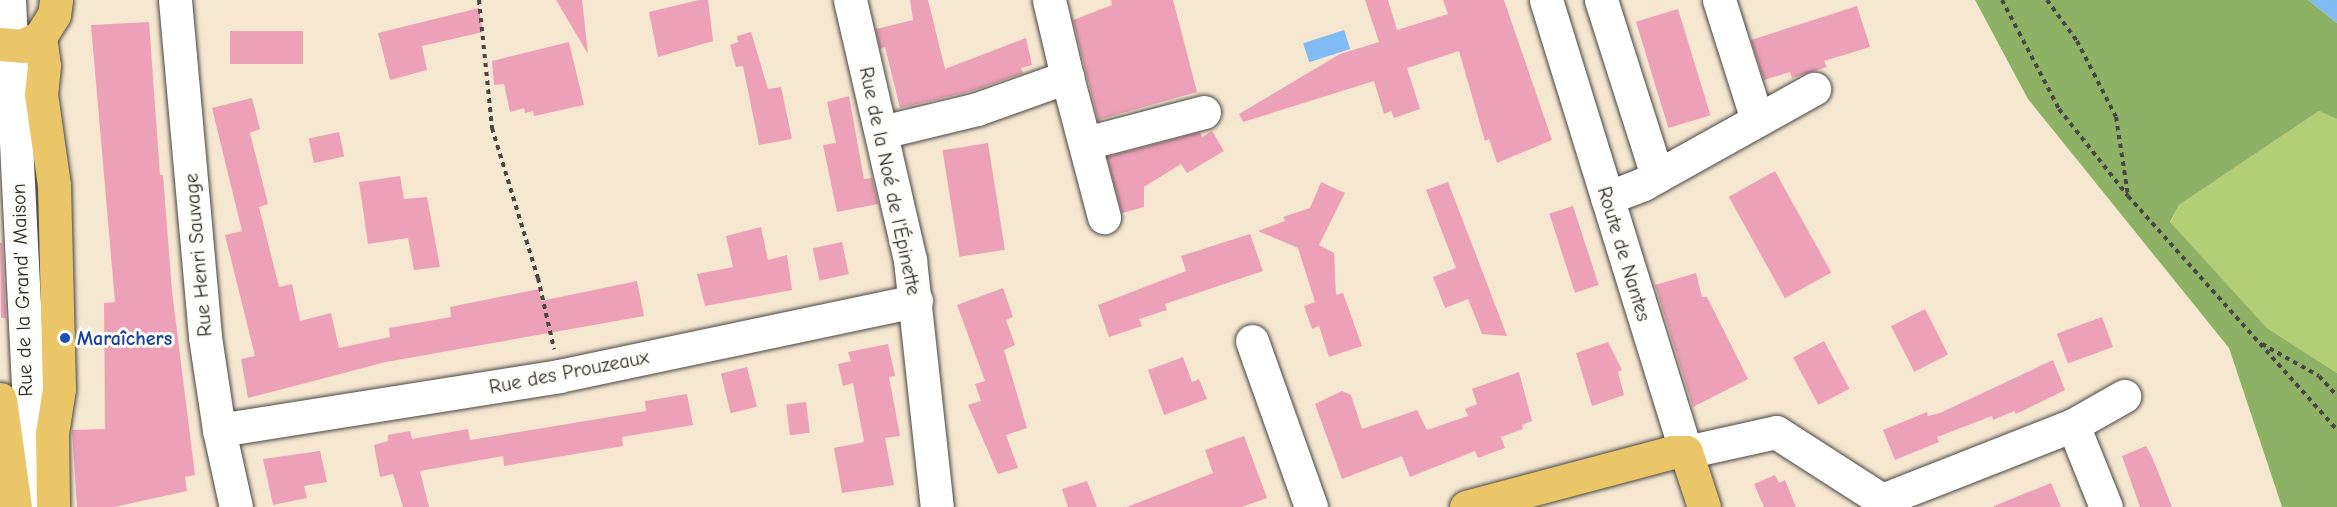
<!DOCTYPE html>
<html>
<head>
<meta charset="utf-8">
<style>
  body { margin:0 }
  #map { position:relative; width:2337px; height:507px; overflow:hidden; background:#f6e7d1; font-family:"Comic Neue",sans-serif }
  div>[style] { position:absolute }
  .green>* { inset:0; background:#b2cf75 }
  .forest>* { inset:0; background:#8db266 }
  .water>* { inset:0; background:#82bbf3; transform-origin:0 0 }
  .building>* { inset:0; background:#eca1b8; transform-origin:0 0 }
  .path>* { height:4px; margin-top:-2px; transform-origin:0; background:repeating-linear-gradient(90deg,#494744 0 4.5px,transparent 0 9px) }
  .roads { filter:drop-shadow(0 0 2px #494744) drop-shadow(0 0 2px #494744) }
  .minor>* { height:33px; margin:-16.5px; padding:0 16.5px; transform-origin:16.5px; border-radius:16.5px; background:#fff }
  .major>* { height:33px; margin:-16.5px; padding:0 16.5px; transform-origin:16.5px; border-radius:16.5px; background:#ebc669 }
  .dots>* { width:16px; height:16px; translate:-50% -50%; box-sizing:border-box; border:3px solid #fdfcf7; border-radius:50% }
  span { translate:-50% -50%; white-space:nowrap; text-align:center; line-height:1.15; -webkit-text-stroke:6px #fdfcf7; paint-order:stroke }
  .street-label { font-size:20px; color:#2b2b2b }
  .transit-label { font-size:20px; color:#164399; font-weight:700 }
  .left { translate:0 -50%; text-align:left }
</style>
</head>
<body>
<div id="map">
  <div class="green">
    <i style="clip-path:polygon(2319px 111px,2337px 119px,2337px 373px,2267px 328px,2170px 223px,2179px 205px)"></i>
  </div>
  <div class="forest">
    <i style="clip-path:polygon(1975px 0,2308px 0,2337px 23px,2337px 119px,2319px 111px,2179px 205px,2170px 222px,2267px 328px,2337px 373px,2337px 507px,2282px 507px,2229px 348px,2028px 99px)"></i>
  </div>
  <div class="water">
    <i style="clip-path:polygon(2308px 0,2337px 0,2337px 23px)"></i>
    <i style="left:1344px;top:30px;width:20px;height:43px;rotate:72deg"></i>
  </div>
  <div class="building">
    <i style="clip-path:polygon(556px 0,582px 0,588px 54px)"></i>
    <i style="clip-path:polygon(699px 0,708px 0,713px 41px,658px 57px,649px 12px)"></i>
    <i style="clip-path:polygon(910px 0,928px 0,945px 69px,1026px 38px,1032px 65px,1021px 68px,1023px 73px,972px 91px,900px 108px,885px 47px,880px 49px,876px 29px,913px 20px)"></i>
    <i style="clip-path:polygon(1111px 0,1173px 0,1197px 92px,1098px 120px,1073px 20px,1112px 5px)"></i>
    <i style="clip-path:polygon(1365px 0,1388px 0,1397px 30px,1448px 14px,1443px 0,1504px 0,1552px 140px,1497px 163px,1489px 139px,1485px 141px,1459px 51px,1407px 68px,1420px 109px,1394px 118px,1391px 111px,1384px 114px,1374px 81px,1243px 122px,1239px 114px,1340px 54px,1379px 42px)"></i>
    <i style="clip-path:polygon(1857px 6px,1870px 47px,1824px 61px,1827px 67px,1792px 78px,1790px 72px,1764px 80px,1751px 40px)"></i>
    <i style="clip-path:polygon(479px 8px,483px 32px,422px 46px,427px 70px,390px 80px,378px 33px)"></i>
    <i style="left:1678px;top:9px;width:111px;height:44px;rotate:73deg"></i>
    <i style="clip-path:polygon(149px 22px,160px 175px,163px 175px,172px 291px,195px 475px,185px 477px,187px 491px,114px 507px,77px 507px,72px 430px,105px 429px,104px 303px,115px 302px,91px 25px)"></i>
    <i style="left:230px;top:31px;width:73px;height:33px"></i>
    <i style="clip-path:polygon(751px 32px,768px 89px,781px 87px,792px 139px,759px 145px,743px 66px,736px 67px,730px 45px,738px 42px,737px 36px)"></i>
    <i style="clip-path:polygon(569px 42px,584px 105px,534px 116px,533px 111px,525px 113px,524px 108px,510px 112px,504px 84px,494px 85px,492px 61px)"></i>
    <i style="clip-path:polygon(849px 96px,864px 179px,872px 178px,878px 204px,837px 212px,823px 145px,836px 143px,827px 102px)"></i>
    <i style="clip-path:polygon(252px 98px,260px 129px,250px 133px,268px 204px,259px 207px,279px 287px,292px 284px,300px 321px,331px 313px,339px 348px,390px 337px,389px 328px,451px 317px,450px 307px,539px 289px,541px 301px,637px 281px,644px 316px,386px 362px,248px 398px,241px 359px,255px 356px,225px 235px,242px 231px,212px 108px)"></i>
    <i style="clip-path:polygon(1212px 131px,1224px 151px,1187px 173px,1181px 164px,1144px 187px,1144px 207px,1122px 213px,1107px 157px,1200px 132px,1202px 137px)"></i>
    <i style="left:339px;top:132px;width:25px;height:31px;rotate:78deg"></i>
    <i style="left:988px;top:143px;width:108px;height:46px;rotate:81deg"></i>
    <i style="left:1775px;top:171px;width:116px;height:53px;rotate:61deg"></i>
    <i style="clip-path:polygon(400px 176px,404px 199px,427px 197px,440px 267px,414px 270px,408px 238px,368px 244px,359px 182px)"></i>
    <i style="clip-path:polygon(1321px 182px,1345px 193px,1319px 245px,1334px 253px,1336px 295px,1343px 293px,1362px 346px,1329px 357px,1319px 326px,1312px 329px,1304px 306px,1315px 302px,1298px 248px,1258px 231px,1285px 221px,1283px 217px,1310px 208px)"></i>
    <i style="clip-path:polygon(1448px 182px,1478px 260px,1507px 336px,1482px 334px,1468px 299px,1445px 308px,1433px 277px,1456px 268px,1426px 190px)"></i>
    <i style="left:1573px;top:206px;width:83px;height:25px;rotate:72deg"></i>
    <i style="clip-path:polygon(761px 227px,768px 260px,787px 255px,792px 290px,705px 306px,697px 274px,733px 267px,726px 236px)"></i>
    <i style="clip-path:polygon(1250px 234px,1263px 271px,1165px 304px,1167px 310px,1139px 319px,1142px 326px,1109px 337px,1098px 305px,1186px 271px,1181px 256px)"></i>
    <i style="left:842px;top:242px;width:33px;height:30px;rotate:78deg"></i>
    <i style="clip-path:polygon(0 243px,2px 243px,6px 318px,1px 318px)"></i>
    <i style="clip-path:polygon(1696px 273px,1702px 297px,1707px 297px,1748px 379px,1693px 407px,1655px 285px)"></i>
    <i style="clip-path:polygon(1003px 288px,1013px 317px,1006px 320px,1015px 345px,1004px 350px,1027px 428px,1006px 435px,1018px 468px,998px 474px,968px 405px,981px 401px,975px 384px,985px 381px,957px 305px)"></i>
    <i style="left:1925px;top:309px;width:51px;height:38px;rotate:63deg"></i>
    <i style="left:2102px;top:317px;width:32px;height:48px;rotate:70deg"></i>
    <i style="left:1824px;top:341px;width:54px;height:35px;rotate:62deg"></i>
    <i style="clip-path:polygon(1608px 342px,1622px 370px,1618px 372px,1624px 395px,1592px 406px,1576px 353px)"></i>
    <i style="clip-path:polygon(888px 344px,895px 376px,889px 377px,900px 436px,885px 438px,894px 485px,842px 493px,834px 448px,864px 442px,853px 383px,843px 386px,838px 364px,851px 361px,848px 352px)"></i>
    <i style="clip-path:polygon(1183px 357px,1192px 382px,1199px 379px,1207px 399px,1164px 415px,1148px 370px)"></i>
    <i style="clip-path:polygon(2053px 360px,2065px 390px,2016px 414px,2014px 411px,1993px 420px,1992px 416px,1937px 437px,1939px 442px,1895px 460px,1883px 430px,1927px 412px,1928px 416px,1940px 413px)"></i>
    <i style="left:747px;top:367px;width:41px;height:27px;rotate:76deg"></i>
    <i style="clip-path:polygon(1519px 372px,1532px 421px,1522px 425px,1523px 429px,1501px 437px,1505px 448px,1478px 458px,1475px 451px,1410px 477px,1402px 456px,1342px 479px,1315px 404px,1342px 391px,1351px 395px,1362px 429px,1417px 410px,1427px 430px,1468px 416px,1465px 409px,1477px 404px,1472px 389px)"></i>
    <i style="clip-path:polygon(687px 394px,693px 425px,622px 437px,623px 446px,504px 466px,503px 456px,420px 471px,429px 507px,403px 507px,393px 474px,380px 477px,374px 445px,388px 441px,388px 435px,410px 431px,412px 439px,468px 429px,470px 440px,646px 411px,645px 401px)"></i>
    <i style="left:806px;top:402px;width:31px;height:20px;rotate:83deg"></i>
    <i style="clip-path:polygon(1244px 436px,1267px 498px,1242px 507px,1127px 507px,1213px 473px,1205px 450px)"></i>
    <i style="clip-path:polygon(2146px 446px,2152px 457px,2172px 507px,2140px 507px,2122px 456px)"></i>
    <i style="clip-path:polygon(320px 451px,327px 482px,304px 486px,307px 498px,273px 505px,263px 459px)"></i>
    <i style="clip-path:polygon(1775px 475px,1779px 483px,1785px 480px,1796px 507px,1764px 507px,1754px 484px)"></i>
    <i style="clip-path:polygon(1087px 481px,1097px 507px,1068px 507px,1062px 489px)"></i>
    <i style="clip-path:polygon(2051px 483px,2061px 507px,1994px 507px,1994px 506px)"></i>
  </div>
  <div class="path">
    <i style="left:479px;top:0;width:129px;rotate:84.2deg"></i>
    <i style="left:492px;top:128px;width:157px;rotate:73deg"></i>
    <i style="left:538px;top:278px;width:73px;rotate:77.3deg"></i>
    <i style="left:2002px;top:0;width:123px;rotate:62.4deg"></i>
    <i style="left:2059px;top:109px;width:111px;rotate:51.6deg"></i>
    <i style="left:2128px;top:196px;width:314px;rotate:48.2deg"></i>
    <i style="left:2047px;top:0;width:51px;rotate:53.8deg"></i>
    <i style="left:2077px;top:41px;width:85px;rotate:62.8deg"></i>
    <i style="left:2116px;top:117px;width:79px;rotate:81.3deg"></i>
    <i style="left:2262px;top:344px;width:65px;rotate:29.3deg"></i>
    <i style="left:2319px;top:376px;width:27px;rotate:48deg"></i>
  </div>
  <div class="roads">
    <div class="minor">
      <i style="left:9px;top:0;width:508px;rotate:87.18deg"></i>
      <i style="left:175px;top:0;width:338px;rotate:84.9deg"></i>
      <i style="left:205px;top:337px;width:94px;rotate:81.4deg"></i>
      <i style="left:219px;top:430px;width:79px;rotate:77.6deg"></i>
      <i style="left:850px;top:0;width:267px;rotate:77deg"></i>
      <i style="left:910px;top:260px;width:248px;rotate:83.8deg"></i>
      <i style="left:1049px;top:0;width:79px;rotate:76.8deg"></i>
      <i style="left:1546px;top:0;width:473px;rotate:72.8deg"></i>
      <i style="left:1686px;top:452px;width:92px;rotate:-12.5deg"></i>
      <i style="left:1776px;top:432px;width:126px;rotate:32.7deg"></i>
      <i style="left:1882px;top:500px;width:205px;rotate:-21.4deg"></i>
      <i style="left:2073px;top:425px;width:59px;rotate:-29.6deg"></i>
      <i style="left:1601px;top:0;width:185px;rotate:72.3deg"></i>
      <i style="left:1719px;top:0;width:126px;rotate:72.4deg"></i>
      <i style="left:882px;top:132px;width:98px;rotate:-13.6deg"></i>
      <i style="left:977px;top:109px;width:96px;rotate:-19.6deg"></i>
      <i style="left:1067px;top:77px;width:145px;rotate:75.2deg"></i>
      <i style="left:1086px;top:143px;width:122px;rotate:-14.7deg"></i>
      <i style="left:1607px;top:198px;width:39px;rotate:-21deg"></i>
      <i style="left:1643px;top:184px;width:196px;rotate:-29.1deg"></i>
      <i style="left:1252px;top:341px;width:176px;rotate:70.4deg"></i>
      <i style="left:2073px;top:425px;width:88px;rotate:68.1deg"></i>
      <i style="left:219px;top:430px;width:344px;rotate:-9deg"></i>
      <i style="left:559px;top:376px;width:365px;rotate:-11.9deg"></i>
    </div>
    <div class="major">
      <i style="left:40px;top:37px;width:29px;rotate:82deg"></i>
      <i style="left:44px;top:66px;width:28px;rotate:96deg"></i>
      <i style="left:41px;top:94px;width:92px;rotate:81.9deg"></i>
      <i style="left:54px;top:185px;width:204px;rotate:88.6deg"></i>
      <i style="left:59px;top:389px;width:45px;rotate:99deg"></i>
      <i style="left:52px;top:433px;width:74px;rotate:89.2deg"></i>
      <i style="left:0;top:44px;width:22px;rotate:5deg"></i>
      <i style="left:22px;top:46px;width:20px;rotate:-27deg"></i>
      <i style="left:40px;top:37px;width:26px;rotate:-58deg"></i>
      <i style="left:54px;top:15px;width:15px;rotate:-82deg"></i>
      <i style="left:0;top:399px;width:109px;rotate:82.1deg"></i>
      <i style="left:1466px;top:507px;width:213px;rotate:-14.9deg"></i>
      <i style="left:1672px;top:452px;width:14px"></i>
      <i style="left:1686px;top:452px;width:58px;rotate:71.9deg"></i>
    </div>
  </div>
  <div class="dots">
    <i style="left:65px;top:338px;background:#1a4fb4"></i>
  </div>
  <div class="street-label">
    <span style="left:890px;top:181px;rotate:78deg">Rue de la Noé de l'Épinette</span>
    <span style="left:1624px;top:254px;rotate:73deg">Route de Nantes</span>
    <span style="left:198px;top:255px;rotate:-95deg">Rue Henri Sauvage</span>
    <span style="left:22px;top:290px;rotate:-92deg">Rue de la Grand' Maison</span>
    <span style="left:569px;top:372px;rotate:-11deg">Rue des Prouzeaux</span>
  </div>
  <div class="transit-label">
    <span class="left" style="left:77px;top:338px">Maraîchers</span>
  </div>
</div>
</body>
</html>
